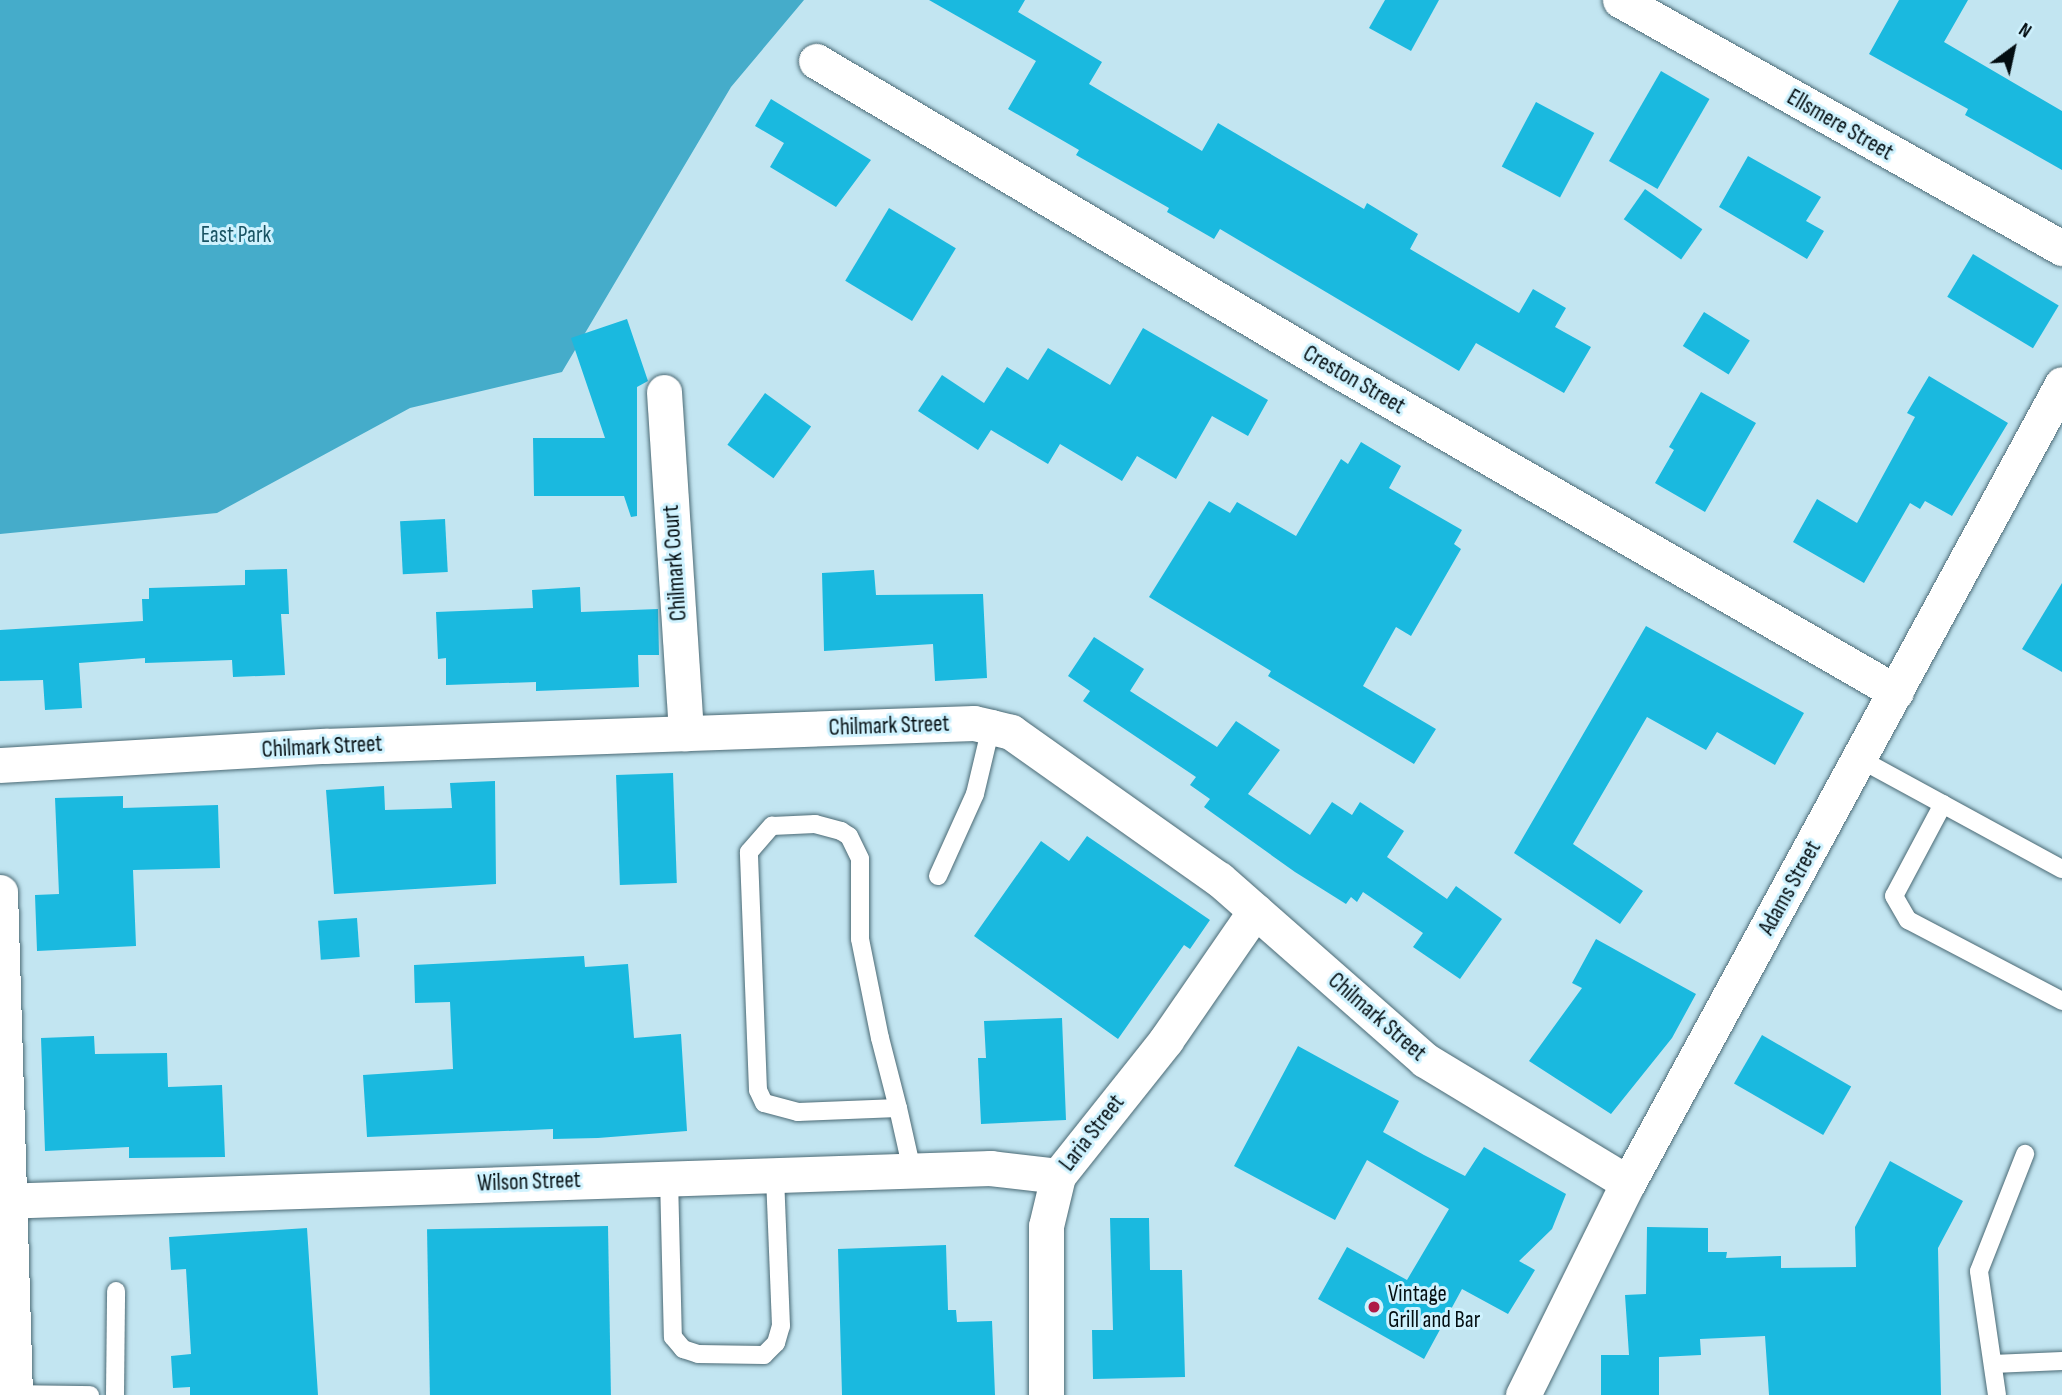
<!DOCTYPE html>
<html>
<head>
<meta charset="utf-8">
<style>
  body { margin:0 }
  #map { position:relative; width:2062px; height:1395px; overflow:hidden; background:#c2e5f1; font-family:"Sofia Sans Condensed",sans-serif }
  div>[style] { position:absolute }
  .forest>* { inset:0; background:#45acca }
  .building>* { inset:0; background:#1ab9df; transform-origin:0 0 }
  .roads { filter:drop-shadow(0 0 2px #4b6a75) drop-shadow(0 0 2px #4b6a75) }
  .lane>* { height:18px; margin:-9px; padding:0 9px; transform-origin:9px; border-radius:9px; background:#fff }
  .street>* { height:35px; margin:-17.5px; padding:0 17.5px; transform-origin:17.5px; border-radius:17.5px; background:#fff }
  .dots>* { width:19px; height:19px; translate:-50% -50%; box-sizing:border-box; border:4px solid #cff2fe; border-radius:50% }
  span { translate:-50% -50%; white-space:nowrap; text-align:center; line-height:1.15; -webkit-text-stroke:6px #cff2fe; paint-order:stroke }
  .street-label { font-size:23px; color:#030d11 }
  .park-label { font-size:23px; color:#195363 }
  .poi-label { font-size:23px; color:#030d11 }
  .left { translate:0 -50%; text-align:left }
  .north { position:absolute; left:1978px; top:14px; width:70px; height:70px; -webkit-text-stroke:5px #cff2fe; paint-order:stroke; rotate:33deg; font-size:19px; font-weight:700; line-height:28px; text-align:center; color:#030d11 }
  .north::after { content:''; display:block; margin:auto; width:24px; height:32px; background:#030d11; clip-path:polygon(50% 0,100% 100%,50% 72%,0 100%) }
</style>
</head>
<body>
<div id="map">
  <div class="forest">
    <i style="clip-path:polygon(0 0,804px 0,731px 87px,562px 372px,410px 408px,217px 513px,0 534px)"></i>
  </div>
  <div class="building">
    <i style="clip-path:polygon(929px 0,1025px 0,1018px 12px,1102px 62px,1089px 84px,1202px 151px,1218px 123px,1364px 209px,1367px 203px,1418px 234px,1410px 249px,1519px 313px,1533px 289px,1566px 308px,1555px 327px,1591px 347px,1564px 393px,1476px 343px,1459px 371px,1220px 229px,1214px 239px,1167px 212px,1169px 208px,1076px 155px,1079px 150px,1008px 109px,1036px 61px)"></i>
    <i style="clip-path:polygon(1385px 0,1439px 0,1411px 51px,1369px 28px)"></i>
    <i style="clip-path:polygon(1899px 0,1968px 0,1944px 42px,2062px 111px,2062px 170px,1965px 115px,1968px 109px,1869px 54px)"></i>
    <i style="left:1661px;top:71px;width:56px;height:104px;rotate:30deg"></i>
    <i style="clip-path:polygon(771px 99px,871px 160px,836px 207px,770px 167px,784px 143px,755px 126px)"></i>
    <i style="left:1536px;top:102px;width:66px;height:73px;rotate:28deg"></i>
    <i style="clip-path:polygon(1748px 156px,1821px 197px,1806px 221px,1824px 231px,1807px 259px,1719px 207px)"></i>
    <i style="left:1645px;top:189px;width:70px;height:37px;rotate:35deg"></i>
    <i style="left:889px;top:208px;width:78px;height:85px;rotate:31deg"></i>
    <i style="left:1973px;top:254px;width:100px;height:50px;rotate:31deg"></i>
    <i style="left:1704px;top:312px;width:54px;height:40px;rotate:32deg"></i>
    <i style="clip-path:polygon(627px 319px,648px 381px,637px 387px,637px 516px,631px 517px,624px 496px,534px 496px,533px 438px,605px 438px,571px 338px)"></i>
    <i style="clip-path:polygon(1143px 328px,1268px 400px,1248px 436px,1212px 416px,1176px 479px,1137px 456px,1122px 481px,1060px 444px,1048px 464px,991px 430px,978px 450px,918px 411px,942px 375px,984px 403px,1007px 367px,1028px 380px,1048px 348px,1110px 385px)"></i>
    <i style="clip-path:polygon(1929px 376px,2008px 423px,1952px 516px,1925px 501px,1920px 509px,1910px 503px,1864px 583px,1793px 542px,1817px 499px,1857px 523px,1915px 417px,1907px 413px)"></i>
    <i style="clip-path:polygon(1701px 392px,1756px 423px,1705px 512px,1655px 483px,1674px 450px,1669px 447px)"></i>
    <i style="left:765px;top:393px;width:57px;height:64px;rotate:36deg"></i>
    <i style="clip-path:polygon(1361px 442px,1401px 466px,1389px 488px,1462px 530px,1454px 544px,1461px 549px,1411px 636px,1396px 627px,1363px 686px,1436px 729px,1414px 764px,1268px 676px,1271px 671px,1149px 597px,1209px 501px,1230px 513px,1237px 502px,1296px 536px,1341px 459px,1348px 464px)"></i>
    <i style="left:445px;top:519px;width:53px;height:45px;rotate:87deg"></i>
    <i style="clip-path:polygon(287px 569px,289px 614px,281px 614px,285px 675px,233px 677px,232px 660px,145px 663px,145px 658px,79px 663px,82px 708px,45px 710px,43px 680px,0 681px,0 630px,143px 621px,142px 599px,149px 599px,149px 588px,245px 585px,245px 570px)"></i>
    <i style="clip-path:polygon(874px 570px,876px 595px,983px 594px,987px 678px,935px 681px,933px 644px,824px 651px,822px 573px)"></i>
    <i style="clip-path:polygon(2062px 583px,2062px 672px,2022px 649px)"></i>
    <i style="clip-path:polygon(580px 587px,581px 612px,658px 609px,659px 655px,638px 655px,639px 687px,536px 691px,536px 682px,446px 685px,446px 658px,438px 659px,436px 612px,533px 608px,532px 590px)"></i>
    <i style="clip-path:polygon(1646px 626px,1804px 713px,1775px 765px,1717px 732px,1706px 750px,1647px 717px,1573px 844px,1643px 891px,1620px 924px,1514px 853px)"></i>
    <i style="clip-path:polygon(1094px 637px,1144px 669px,1130px 691px,1217px 747px,1236px 721px,1280px 750px,1248px 794px,1310px 835px,1332px 802px,1352px 815px,1360px 802px,1404px 831px,1387px 857px,1447px 899px,1456px 886px,1502px 919px,1460px 979px,1413px 947px,1423px 933px,1363px 892px,1357px 902px,1351px 897px,1346px 904px,1295px 872px,1204px 807px,1210px 799px,1190px 785px,1196px 777px,1083px 701px,1090px 691px,1068px 676px)"></i>
    <i style="left:673px;top:773px;width:110px;height:57px;rotate:88deg"></i>
    <i style="clip-path:polygon(495px 781px,496px 884px,334px 894px,326px 790px,384px 786px,385px 810px,452px 808px,450px 783px)"></i>
    <i style="clip-path:polygon(123px 796px,123px 808px,218px 805px,220px 868px,133px 870px,136px 946px,37px 951px,35px 895px,59px 894px,55px 798px)"></i>
    <i style="clip-path:polygon(1087px 836px,1210px 920px,1190px 949px,1184px 945px,1118px 1039px,974px 936px,1041px 841px,1069px 861px)"></i>
    <i style="left:357px;top:918px;width:39px;height:39px;rotate:86deg"></i>
    <i style="clip-path:polygon(1596px 939px,1696px 994px,1672px 1038px,1611px 1114px,1529px 1061px,1582px 988px,1572px 983px)"></i>
    <i style="clip-path:polygon(584px 956px,585px 967px,628px 964px,634px 1038px,681px 1034px,687px 1131px,598px 1138px,553px 1139px,553px 1129px,367px 1137px,363px 1075px,453px 1069px,450px 1002px,415px 1003px,414px 965px)"></i>
    <i style="clip-path:polygon(1062px 1018px,1066px 1120px,981px 1124px,978px 1058px,986px 1058px,984px 1021px)"></i>
    <i style="left:1762px;top:1035px;width:103px;height:56px;rotate:30deg"></i>
    <i style="clip-path:polygon(94px 1036px,95px 1054px,167px 1053px,168px 1087px,222px 1085px,225px 1157px,129px 1158px,129px 1147px,45px 1151px,41px 1038px)"></i>
    <i style="clip-path:polygon(1298px 1046px,1399px 1101px,1383px 1132px,1424px 1155px,1465px 1176px,1484px 1147px,1566px 1194px,1552px 1229px,1519px 1261px,1535px 1270px,1508px 1314px,1462px 1289px,1424px 1359px,1318px 1299px,1347px 1247px,1407px 1280px,1449px 1209px,1367px 1160px,1335px 1220px,1234px 1166px)"></i>
    <i style="clip-path:polygon(1890px 1161px,1963px 1201px,1938px 1248px,1941px 1395px,1769px 1395px,1765px 1336px,1700px 1339px,1701px 1355px,1659px 1357px,1659px 1395px,1601px 1395px,1601px 1355px,1629px 1355px,1625px 1295px,1646px 1294px,1647px 1227px,1708px 1228px,1708px 1252px,1727px 1252px,1726px 1258px,1781px 1256px,1781px 1268px,1856px 1267px,1855px 1227px)"></i>
    <i style="clip-path:polygon(1110px 1218px,1149px 1218px,1150px 1270px,1182px 1270px,1185px 1377px,1093px 1379px,1092px 1330px,1113px 1330px)"></i>
    <i style="left:608px;top:1226px;width:169px;height:181px;rotate:89deg"></i>
    <i style="clip-path:polygon(307px 1228px,318px 1395px,190px 1395px,190px 1387px,173px 1388px,171px 1356px,191px 1354px,186px 1269px,171px 1270px,169px 1237px)"></i>
    <i style="clip-path:polygon(946px 1245px,948px 1310px,956px 1310px,957px 1322px,992px 1321px,995px 1395px,842px 1395px,838px 1249px)"></i>
  </div>
  <div class="roads">
    <div class="lane">
      <i style="left:1860px;top:759px;width:230px;rotate:28.6deg"></i>
      <i style="left:1943px;top:804px;width:104px;rotate:118deg"></i>
      <i style="left:1894px;top:896px;width:28px;rotate:60deg"></i>
      <i style="left:1908px;top:920px;width:174px;rotate:27.7deg"></i>
      <i style="left:938px;top:876px;width:90px;rotate:-65.7deg"></i>
      <i style="left:975px;top:794px;width:69px;rotate:-76.6deg"></i>
      <i style="left:898px;top:1108px;width:100px;rotate:177.7deg"></i>
      <i style="left:798px;top:1112px;width:35px;rotate:-165deg"></i>
      <i style="left:764px;top:1103px;width:14px;rotate:-115deg"></i>
      <i style="left:758px;top:1090px;width:238px;rotate:-92.2deg"></i>
      <i style="left:749px;top:852px;width:35px;rotate:-49deg"></i>
      <i style="left:772px;top:826px;width:43px;rotate:-2.7deg"></i>
      <i style="left:815px;top:824px;width:27px;rotate:15deg"></i>
      <i style="left:841px;top:831px;width:9px;rotate:32deg"></i>
      <i style="left:849px;top:836px;width:25px;rotate:64deg"></i>
      <i style="left:860px;top:859px;width:80px;rotate:90deg"></i>
      <i style="left:860px;top:939px;width:101px;rotate:78.6deg"></i>
      <i style="left:880px;top:1038px;width:72px;rotate:75.6deg"></i>
      <i style="left:898px;top:1108px;width:64px;rotate:77.3deg"></i>
      <i style="left:669px;top:1178px;width:159px;rotate:88.6deg"></i>
      <i style="left:673px;top:1337px;width:16px;rotate:50deg"></i>
      <i style="left:683px;top:1349px;width:16px;rotate:18deg"></i>
      <i style="left:698px;top:1354px;width:66px;rotate:0.9deg"></i>
      <i style="left:764px;top:1355px;width:17px;rotate:-45deg"></i>
      <i style="left:776px;top:1343px;width:18px;rotate:-74deg"></i>
      <i style="left:781px;top:1326px;width:151px;rotate:-92.3deg"></i>
      <i style="left:1993px;top:1364px;width:69px;rotate:-2.5deg"></i>
      <i style="left:15px;top:1394px;width:75px;rotate:0.8deg"></i>
      <i style="left:115px;top:1395px;width:104px;rotate:-89.4deg"></i>
      <i style="left:1997px;top:1395px;width:125px;rotate:-98.3deg"></i>
      <i style="left:1979px;top:1271px;width:126px;rotate:-68.5deg"></i>
    </div>
    <div class="street">
      <i style="left:1620px;top:0;width:507px;rotate:29.3deg"></i>
      <i style="left:816px;top:61px;width:606px;rotate:30.67deg"></i>
      <i style="left:1337px;top:370px;width:645px;rotate:29.94deg"></i>
      <i style="left:664px;top:392px;width:342px;rotate:86.3deg"></i>
      <i style="left:0;top:765px;width:325px;rotate:-3.4deg"></i>
      <i style="left:324px;top:746px;width:650px;rotate:-2.03deg"></i>
      <i style="left:974px;top:723px;width:17px;rotate:13deg"></i>
      <i style="left:991px;top:727px;width:21px;rotate:14deg"></i>
      <i style="left:1011px;top:732px;width:255px;rotate:35.3deg"></i>
      <i style="left:1219px;top:879px;width:274px;rotate:41.3deg"></i>
      <i style="left:1425px;top:1060px;width:237px;rotate:31.2deg"></i>
      <i style="left:0;top:892px;width:503px;rotate:88.29deg"></i>
      <i style="left:0;top:1201px;width:991px;rotate:-1.91deg"></i>
      <i style="left:990px;top:1168px;width:68px;rotate:6.7deg"></i>
      <i style="left:1046px;top:1395px;width:169px;rotate:-90deg"></i>
      <i style="left:1046px;top:1226px;width:51px;rotate:-76.5deg"></i>
      <i style="left:1058px;top:1176px;width:174px;rotate:-51.5deg"></i>
      <i style="left:1166px;top:1040px;width:157px;rotate:-55.4deg"></i>
      <i style="left:1523px;top:1395px;width:237px;rotate:-63.7deg"></i>
      <i style="left:1628px;top:1183px;width:909px;rotate:-61.49deg"></i>
    </div>
  </div>
  <div class="dots">
    <i style="left:1374px;top:1307px;background:#ae1c48"></i>
  </div>
  <div class="street-label">
    <span style="left:1840px;top:125px;rotate:30deg">Ellsmere Street</span>
    <span style="left:1354px;top:380px;rotate:30deg">Creston Street</span>
    <span style="left:675px;top:563px;rotate:-94deg">Chilmark Court</span>
    <span style="left:889px;top:726px;rotate:-2deg">Chilmark Street</span>
    <span style="left:322px;top:747px;rotate:-3deg">Chilmark Street</span>
    <span style="left:1790px;top:888px;rotate:-61deg">Adams Street</span>
    <span style="left:1377px;top:1017px;rotate:41deg">Chilmark Street</span>
    <span style="left:1092px;top:1133px;rotate:-52deg">Laria Street</span>
    <span style="left:529px;top:1182px;rotate:-2deg">Wilson Street</span>
  </div>
  <div class="park-label">
    <span style="left:236px;top:235px">East Park</span>
  </div>
  <div class="poi-label">
    <span class="left" style="left:1388px;top:1307px">Vintage<br>Grill and Bar</span>
  </div>
  <div class="north">N</div>
</div>
</body>
</html>
